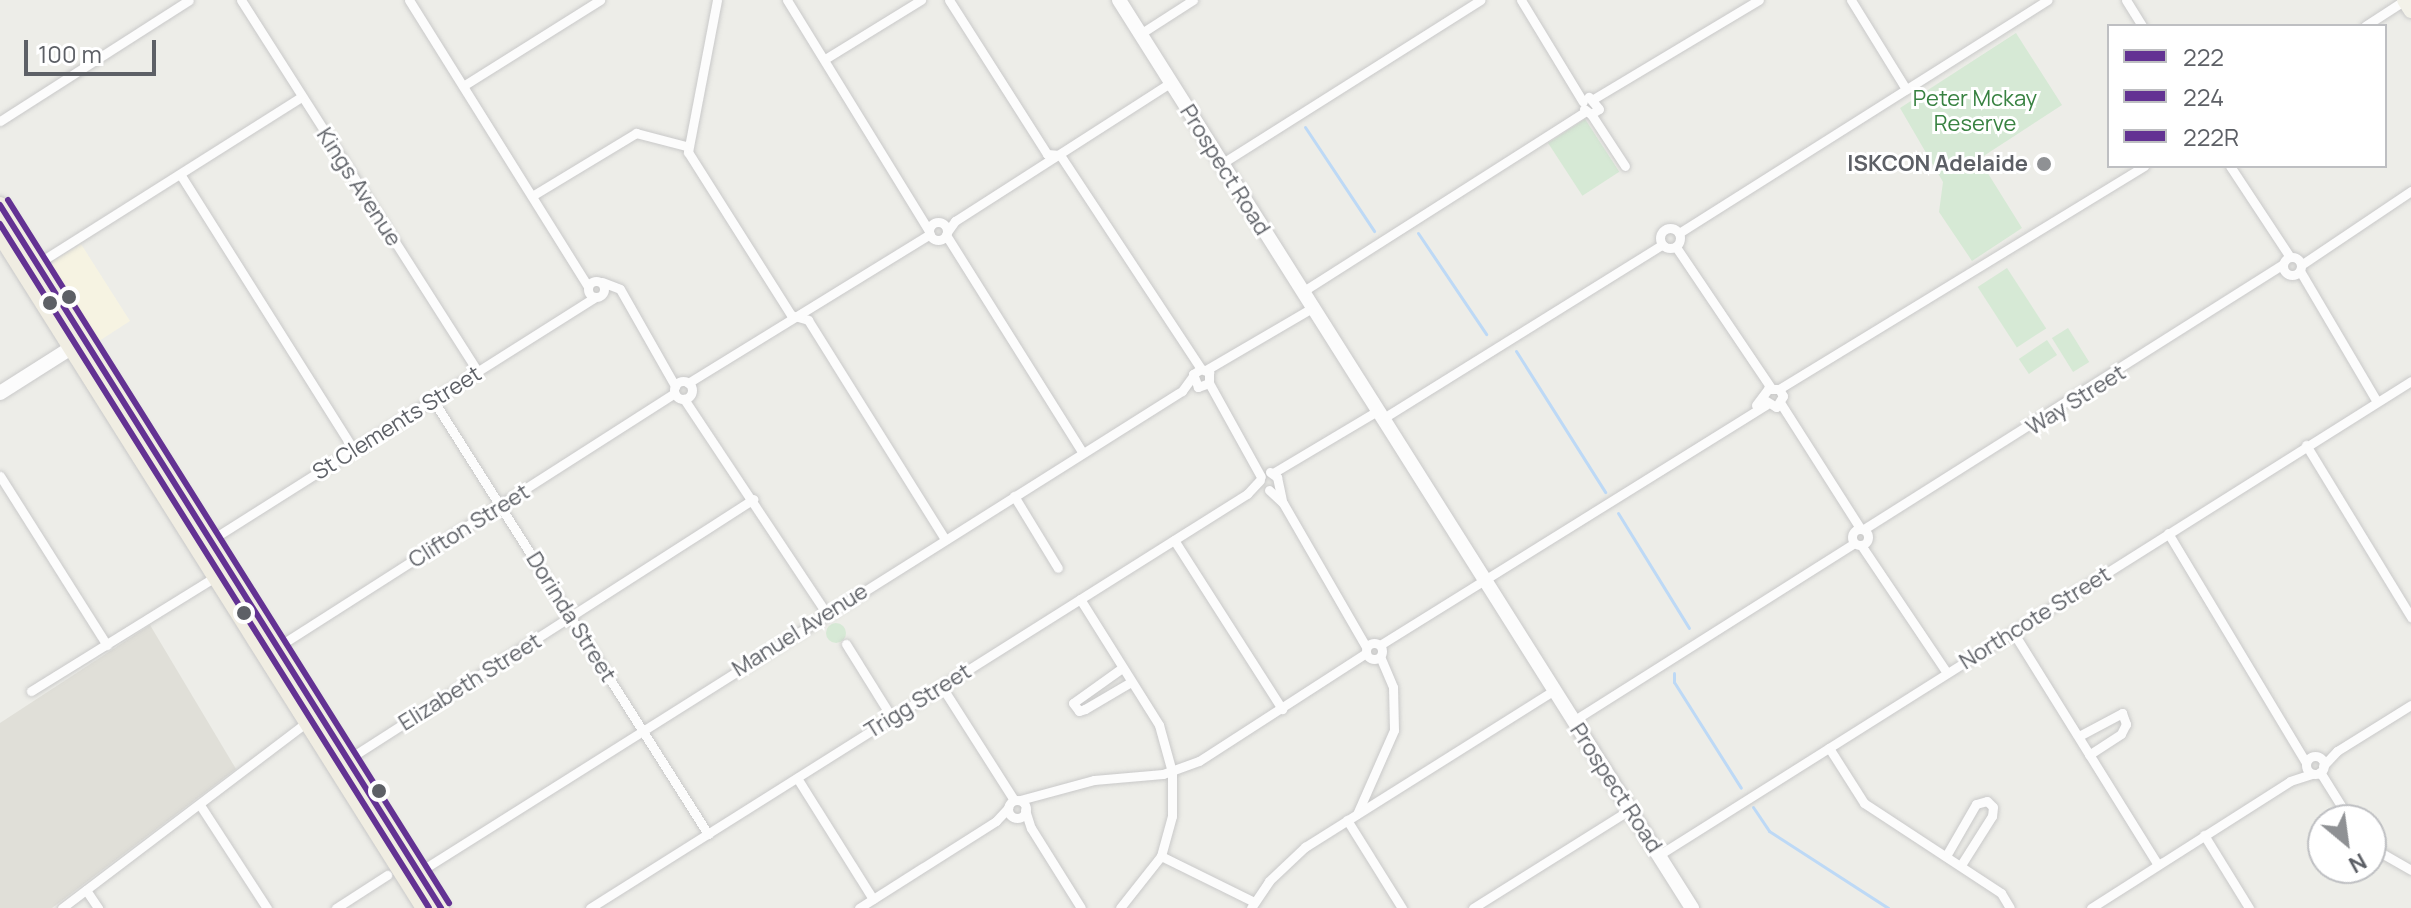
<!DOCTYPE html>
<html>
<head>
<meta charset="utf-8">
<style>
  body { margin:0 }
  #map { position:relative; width:2411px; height:908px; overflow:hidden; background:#edede8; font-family:Manrope,sans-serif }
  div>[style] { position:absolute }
  .commercial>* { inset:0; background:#f6f3e2 }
  .education>* { inset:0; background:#e0dfd8 }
  .green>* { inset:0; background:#d6e9d5; transform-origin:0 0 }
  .round { border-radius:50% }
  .stream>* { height:3px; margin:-1.5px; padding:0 1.5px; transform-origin:1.5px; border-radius:1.5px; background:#bdd9f6 }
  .roads { filter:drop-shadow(0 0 2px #c9c9c9) drop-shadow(0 0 2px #c9c9c9) }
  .street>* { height:9px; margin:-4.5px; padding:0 4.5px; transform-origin:4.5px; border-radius:4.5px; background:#fcfcfc }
  .street>.ring { margin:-4.5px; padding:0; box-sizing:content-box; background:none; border:9px solid #fcfcfc; border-radius:50% }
  .secondary>* { height:14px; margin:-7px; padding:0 7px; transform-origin:7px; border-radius:7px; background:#fcfcfc }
  .primary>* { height:14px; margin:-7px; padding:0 7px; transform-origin:7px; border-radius:7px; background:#f3f2e9 }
  .highway>* { height:16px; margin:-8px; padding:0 8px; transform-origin:8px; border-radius:8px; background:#f0ede2 }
  .bus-1>* { height:6px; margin:-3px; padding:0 3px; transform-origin:3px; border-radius:3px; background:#633293 }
  .bus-2>* { height:6px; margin:-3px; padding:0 3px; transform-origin:3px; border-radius:3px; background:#633293 }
  .bus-3>* { height:6px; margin:-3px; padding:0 3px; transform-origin:3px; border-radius:3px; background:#633293 }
  .dots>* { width:22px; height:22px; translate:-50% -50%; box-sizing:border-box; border:4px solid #fff; border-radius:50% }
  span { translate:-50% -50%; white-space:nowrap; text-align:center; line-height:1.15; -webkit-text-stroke:6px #fff; paint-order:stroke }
  .park-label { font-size:22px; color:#388241 }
  .poi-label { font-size:22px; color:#5d6066; font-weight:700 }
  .right { translate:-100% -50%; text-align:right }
  .street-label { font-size:22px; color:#5d6066 }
  .legend { position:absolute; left:2107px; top:24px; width:280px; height:144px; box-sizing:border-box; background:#fff; border:2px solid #bebfc2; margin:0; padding:10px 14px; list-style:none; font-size:24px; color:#5d6066 }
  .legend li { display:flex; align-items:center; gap:16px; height:40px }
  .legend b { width:40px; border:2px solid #bebfc2 }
  .north { position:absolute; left:2307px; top:804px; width:80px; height:80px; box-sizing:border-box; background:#fff; border:2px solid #bebfc2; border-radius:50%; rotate:151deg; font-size:22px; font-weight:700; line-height:32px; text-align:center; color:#5d6066 }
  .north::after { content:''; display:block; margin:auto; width:28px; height:36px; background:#8f9194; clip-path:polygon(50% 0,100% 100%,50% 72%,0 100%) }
  .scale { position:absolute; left:24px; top:40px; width:132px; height:36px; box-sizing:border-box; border:4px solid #5d6066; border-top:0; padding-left:10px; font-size:24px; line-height:28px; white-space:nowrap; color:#5d6066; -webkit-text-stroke:6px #fff; paint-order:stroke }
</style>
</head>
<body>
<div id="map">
  <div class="commercial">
    <i style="clip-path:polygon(81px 244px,130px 321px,96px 343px,50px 272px,53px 261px)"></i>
  </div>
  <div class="education">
    <i style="clip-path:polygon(150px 625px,236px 769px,52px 908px,0 908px,0 723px)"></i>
  </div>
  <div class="green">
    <i style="clip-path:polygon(2016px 33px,2062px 105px,1979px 159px,2022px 228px,1972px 261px,1939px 212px,1943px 182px,1900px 108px)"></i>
    <i style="left:1585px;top:119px;width:63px;height:44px;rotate:57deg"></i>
    <i style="left:2007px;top:268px;width:72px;height:35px;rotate:57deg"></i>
    <i style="left:2068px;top:328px;width:40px;height:19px;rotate:58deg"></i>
    <i style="left:2047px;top:340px;width:18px;height:34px;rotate:56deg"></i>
    <i class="round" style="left:826px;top:623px;width:20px;height:20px"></i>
  </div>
  <div class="stream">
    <i style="left:1305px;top:127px;width:125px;rotate:56.4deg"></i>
    <i style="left:1418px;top:233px;width:122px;rotate:56deg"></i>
    <i style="left:1516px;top:351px;width:167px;rotate:57.7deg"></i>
    <i style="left:1618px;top:513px;width:135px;rotate:58.3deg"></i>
    <i style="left:1674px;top:673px;width:9px;rotate:90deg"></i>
    <i style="left:1674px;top:682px;width:125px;rotate:57.7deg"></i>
    <i style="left:1753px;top:807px;width:29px;rotate:56deg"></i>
    <i style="left:1769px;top:831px;width:142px;rotate:32.9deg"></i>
  </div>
  <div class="roads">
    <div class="street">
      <i style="left:241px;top:0;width:441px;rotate:57.5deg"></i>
      <i style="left:409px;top:0;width:338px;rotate:58deg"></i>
      <i style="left:717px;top:0;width:155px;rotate:100.8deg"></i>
      <i style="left:688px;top:152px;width:193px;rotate:57.7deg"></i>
      <i style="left:791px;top:315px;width:18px;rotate:16deg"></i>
      <i style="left:808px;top:320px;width:258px;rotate:58deg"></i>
      <i style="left:787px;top:0;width:271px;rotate:58.4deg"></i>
      <i style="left:949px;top:0;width:183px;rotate:57.5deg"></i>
      <i style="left:1047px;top:154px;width:13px;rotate:4deg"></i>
      <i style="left:1060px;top:155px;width:256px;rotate:56.6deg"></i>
      <i style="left:1521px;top:0;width:119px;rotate:58.7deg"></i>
      <i style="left:1851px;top:0;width:105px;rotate:58.3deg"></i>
      <i style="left:2126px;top:0;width:31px;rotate:58deg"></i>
      <i style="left:2365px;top:26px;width:48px;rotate:-33deg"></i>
      <i style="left:1140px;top:34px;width:63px;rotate:-32.7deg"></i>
      <i style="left:825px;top:59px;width:113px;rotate:-31.6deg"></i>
      <i style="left:463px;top:86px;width:162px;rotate:-32.1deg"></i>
      <i style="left:1595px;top:98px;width:191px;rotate:-30.9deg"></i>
      <i style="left:1584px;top:109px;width:9px;rotate:36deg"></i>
      <i style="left:1591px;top:114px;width:9px;rotate:-32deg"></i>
      <i style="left:1599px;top:109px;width:16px;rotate:-130deg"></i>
      <i style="left:1591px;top:114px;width:62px;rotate:56.8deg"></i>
      <i style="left:0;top:121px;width:224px;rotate:-32.6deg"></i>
      <i style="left:1221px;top:164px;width:307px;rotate:-32.3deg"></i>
      <i style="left:2230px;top:166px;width:109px;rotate:56.6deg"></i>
      <i style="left:180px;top:174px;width:326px;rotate:57.8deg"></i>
      <i style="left:532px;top:196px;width:122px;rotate:-31.2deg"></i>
      <i style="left:636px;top:133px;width:52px;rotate:14.6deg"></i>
      <i class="ring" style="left:929px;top:222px;width:9px;height:9px"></i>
      <i class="ring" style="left:1660px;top:228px;width:11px;height:11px"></i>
      <i style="left:947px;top:232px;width:14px;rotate:-54deg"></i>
      <i style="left:955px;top:221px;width:255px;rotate:-32.7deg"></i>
      <i style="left:1679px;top:233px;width:436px;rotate:-32.3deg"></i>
      <i style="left:946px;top:235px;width:257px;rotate:57.9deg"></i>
      <i style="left:1676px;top:247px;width:170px;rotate:56deg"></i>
      <i class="ring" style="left:2283px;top:257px;width:9px;height:9px"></i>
      <i style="left:37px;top:264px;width:312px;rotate:-32.3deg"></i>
      <i style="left:2301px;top:265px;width:133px;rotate:-33.9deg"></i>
      <i style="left:2300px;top:271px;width:150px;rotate:59.5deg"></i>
      <i class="ring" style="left:588px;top:281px;width:7px;height:7px"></i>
      <i style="left:602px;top:282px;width:19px;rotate:21deg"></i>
      <i style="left:620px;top:289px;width:112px;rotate:60.4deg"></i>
      <i style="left:1302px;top:292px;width:335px;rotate:-32.5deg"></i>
      <i style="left:1206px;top:370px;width:123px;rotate:-30.3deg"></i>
      <i class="ring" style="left:674px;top:381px;width:9px;height:9px"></i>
      <i style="left:688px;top:383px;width:284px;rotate:-31.6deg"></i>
      <i style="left:1209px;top:383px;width:12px;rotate:160deg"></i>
      <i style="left:1198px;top:387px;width:14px;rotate:-111deg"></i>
      <i style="left:1193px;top:374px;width:9px;rotate:-32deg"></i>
      <i style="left:1201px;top:369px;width:9px;rotate:21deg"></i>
      <i style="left:1209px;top:372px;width:11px;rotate:90deg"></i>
      <i style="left:1209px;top:383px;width:107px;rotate:61deg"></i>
      <i style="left:1779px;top:389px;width:428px;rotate:-31.4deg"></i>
      <i style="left:684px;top:399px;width:257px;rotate:56.4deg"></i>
      <i style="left:433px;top:400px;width:514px;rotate:57.64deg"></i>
      <i style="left:1781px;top:404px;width:147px;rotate:57.5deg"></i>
      <i style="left:1756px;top:405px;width:20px;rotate:-53deg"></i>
      <i style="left:1768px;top:389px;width:11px"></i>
      <i style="left:1779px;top:389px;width:8px;rotate:60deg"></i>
      <i style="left:1783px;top:396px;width:13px;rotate:122deg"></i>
      <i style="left:1776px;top:407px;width:15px;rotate:-148deg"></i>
      <i style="left:1382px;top:419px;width:330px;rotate:-31.9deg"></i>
      <i style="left:2306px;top:445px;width:202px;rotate:58.6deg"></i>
      <i style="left:1270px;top:472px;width:9px;rotate:36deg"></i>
      <i style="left:1277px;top:477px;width:24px;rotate:78deg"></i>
      <i style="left:1273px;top:473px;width:121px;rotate:-30.8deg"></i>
      <i style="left:0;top:476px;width:200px;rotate:57.7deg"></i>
      <i style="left:1269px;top:490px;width:19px;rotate:43deg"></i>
      <i style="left:1283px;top:503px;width:166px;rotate:60deg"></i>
      <i style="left:1014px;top:496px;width:84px;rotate:58.6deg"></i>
      <i class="ring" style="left:1852px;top:529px;width:7px;height:7px"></i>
      <i style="left:1864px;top:529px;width:494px;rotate:-32.3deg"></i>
      <i style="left:2168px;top:533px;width:268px;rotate:59deg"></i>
      <i style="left:211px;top:540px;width:454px;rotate:-32.3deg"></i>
      <i style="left:1174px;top:540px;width:201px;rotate:57.4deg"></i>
      <i style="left:1861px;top:545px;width:154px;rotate:56.1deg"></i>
      <i style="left:1080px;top:599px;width:149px;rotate:57.9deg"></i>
      <i style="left:1159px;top:725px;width:49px;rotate:74.5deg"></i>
      <i style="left:1172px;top:772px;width:44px;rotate:90deg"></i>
      <i style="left:1172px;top:816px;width:41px;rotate:105.4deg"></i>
      <i style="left:1161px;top:856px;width:66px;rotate:128.3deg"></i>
      <i style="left:2013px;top:632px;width:274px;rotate:58.1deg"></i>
      <i class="ring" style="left:1366px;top:643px;width:7px;height:7px"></i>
      <i style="left:846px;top:644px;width:87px;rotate:58.1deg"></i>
      <i style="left:1380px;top:645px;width:455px;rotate:-31.9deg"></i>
      <i style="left:276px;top:648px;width:473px;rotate:-32.6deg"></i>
      <i style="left:1122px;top:668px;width:60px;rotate:144.5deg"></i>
      <i style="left:1073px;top:703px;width:10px;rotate:53deg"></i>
      <i style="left:1079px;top:711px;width:6px;rotate:-18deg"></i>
      <i style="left:1085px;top:709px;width:53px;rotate:-30.4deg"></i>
      <i style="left:942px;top:687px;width:134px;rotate:57.5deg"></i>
      <i style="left:31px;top:691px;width:216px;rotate:-31.8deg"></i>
      <i style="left:1573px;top:721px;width:333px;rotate:-32.3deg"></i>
      <i style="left:2079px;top:736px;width:49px;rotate:-28.1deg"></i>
      <i style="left:2122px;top:713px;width:12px;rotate:70deg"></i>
      <i style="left:2126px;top:724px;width:11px;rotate:117deg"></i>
      <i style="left:2121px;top:734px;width:38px;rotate:147deg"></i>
      <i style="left:1829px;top:748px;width:65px;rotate:57.5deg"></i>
      <i style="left:1864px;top:803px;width:164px;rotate:33.3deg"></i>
      <i style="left:2001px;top:893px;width:17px;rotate:59deg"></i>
      <i class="ring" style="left:2306px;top:756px;width:9px;height:9px"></i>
      <i style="left:347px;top:760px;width:483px;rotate:-32.7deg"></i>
      <i style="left:2323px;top:766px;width:21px;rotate:-47deg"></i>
      <i style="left:2337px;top:751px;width:87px;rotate:-31.9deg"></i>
      <i style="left:2320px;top:772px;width:57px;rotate:58deg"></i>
      <i style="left:797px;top:778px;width:143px;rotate:57.9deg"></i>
      <i style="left:1020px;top:800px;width:77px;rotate:-15.1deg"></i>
      <i style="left:1094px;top:780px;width:69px;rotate:-5deg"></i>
      <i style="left:1163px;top:774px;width:38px;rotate:-20deg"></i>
      <i style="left:1199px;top:761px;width:199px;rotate:-32.9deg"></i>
      <i class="ring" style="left:1008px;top:800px;width:9px;height:9px"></i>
      <i style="left:200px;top:805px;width:123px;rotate:57deg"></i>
      <i style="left:1025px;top:810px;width:19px;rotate:72deg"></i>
      <i style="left:1031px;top:828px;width:94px;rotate:58deg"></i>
      <i style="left:1357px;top:814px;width:92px;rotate:-66.2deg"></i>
      <i style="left:1394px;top:730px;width:43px;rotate:-91.3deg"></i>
      <i style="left:1393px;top:687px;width:33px;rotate:-113deg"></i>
      <i style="left:1347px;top:820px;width:104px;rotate:58deg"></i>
      <i style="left:2204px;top:835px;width:86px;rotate:58.3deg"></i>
      <i style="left:2371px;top:847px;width:46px;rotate:29.9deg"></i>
      <i style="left:1659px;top:855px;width:889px;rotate:-32.22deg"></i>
      <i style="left:1161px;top:856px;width:104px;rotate:26.3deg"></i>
      <i style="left:1946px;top:856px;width:60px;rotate:-60deg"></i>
      <i style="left:1976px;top:804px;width:11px;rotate:-15deg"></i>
      <i style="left:1987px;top:801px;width:8px;rotate:45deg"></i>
      <i style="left:1993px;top:807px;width:9px;rotate:96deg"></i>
      <i style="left:1992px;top:816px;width:58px;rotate:122.3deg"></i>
      <i style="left:419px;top:872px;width:902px;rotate:-32.23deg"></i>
      <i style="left:1182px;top:391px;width:17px;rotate:-54deg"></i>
      <i style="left:86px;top:890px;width:22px;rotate:56deg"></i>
      <i style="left:62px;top:908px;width:308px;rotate:-37.2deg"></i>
      <i style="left:336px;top:908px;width:61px;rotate:-32.9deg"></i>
      <i style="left:590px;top:908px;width:777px;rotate:-32.22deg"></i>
      <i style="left:1247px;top:494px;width:19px;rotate:-47deg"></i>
      <i style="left:859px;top:908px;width:162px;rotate:-32.4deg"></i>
      <i style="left:996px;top:821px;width:18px;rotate:-47deg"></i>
      <i style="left:1251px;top:908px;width:32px;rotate:-56deg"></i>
      <i style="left:1269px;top:881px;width:50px;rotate:-43.4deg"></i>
      <i style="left:1305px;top:847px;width:294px;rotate:-32.2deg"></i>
      <i style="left:1473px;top:908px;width:184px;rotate:-32.1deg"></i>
      <i style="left:2091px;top:908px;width:236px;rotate:-32.5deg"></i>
      <i style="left:2290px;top:781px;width:23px;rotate:-18deg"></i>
    </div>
    <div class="secondary">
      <i style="left:1119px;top:0;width:1074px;rotate:57.75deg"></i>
      <i style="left:0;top:393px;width:84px;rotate:-32.4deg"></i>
    </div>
    <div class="primary">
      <i style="left:2404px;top:0;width:13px;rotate:58deg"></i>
    </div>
    <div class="highway">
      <i style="left:0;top:205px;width:830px;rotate:57.9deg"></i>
      <i style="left:0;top:235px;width:795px;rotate:57.79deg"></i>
    </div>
  </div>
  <div class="bus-1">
    <i style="left:0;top:205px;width:830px;rotate:57.9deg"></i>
  </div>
  <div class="bus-2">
    <i style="left:0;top:224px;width:807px;rotate:57.9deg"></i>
  </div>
  <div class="bus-3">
    <i style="left:8px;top:200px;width:830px;rotate:57.9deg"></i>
  </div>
  <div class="dots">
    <i style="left:2044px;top:164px;background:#8f9194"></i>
    <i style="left:69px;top:297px;background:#5d6066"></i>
    <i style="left:50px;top:303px;background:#5d6066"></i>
    <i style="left:244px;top:613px;background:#5d6066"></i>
    <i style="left:379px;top:791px;background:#5d6066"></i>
  </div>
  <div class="park-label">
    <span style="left:1975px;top:111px">Peter Mckay<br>Reserve</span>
  </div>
  <div class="poi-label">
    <span class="right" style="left:2028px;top:164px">ISKCON Adelaide</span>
  </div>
  <div class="street-label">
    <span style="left:1225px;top:170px;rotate:58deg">Prospect Road</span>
    <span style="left:359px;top:187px;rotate:57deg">Kings Avenue</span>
    <span style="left:2076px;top:400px;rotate:-32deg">Way Street</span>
    <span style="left:397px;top:423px;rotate:-32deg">St Clements Street</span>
    <span style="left:469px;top:526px;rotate:-32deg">Clifton Street</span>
    <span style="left:571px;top:617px;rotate:58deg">Dorinda Street</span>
    <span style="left:2035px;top:618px;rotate:-32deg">Northcote Street</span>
    <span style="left:800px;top:630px;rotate:-32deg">Manuel Avenue</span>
    <span style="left:470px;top:682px;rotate:-32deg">Elizabeth Street</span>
    <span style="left:918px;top:701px;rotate:-32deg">Trigg Street</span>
    <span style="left:1616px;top:788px;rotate:57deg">Prospect Road</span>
  </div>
  <ul class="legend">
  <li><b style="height:10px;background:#633293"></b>222</li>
  <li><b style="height:10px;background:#633293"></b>224</li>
  <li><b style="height:10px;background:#633293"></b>222R</li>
  </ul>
  <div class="north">N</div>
  <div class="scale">100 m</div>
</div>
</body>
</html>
